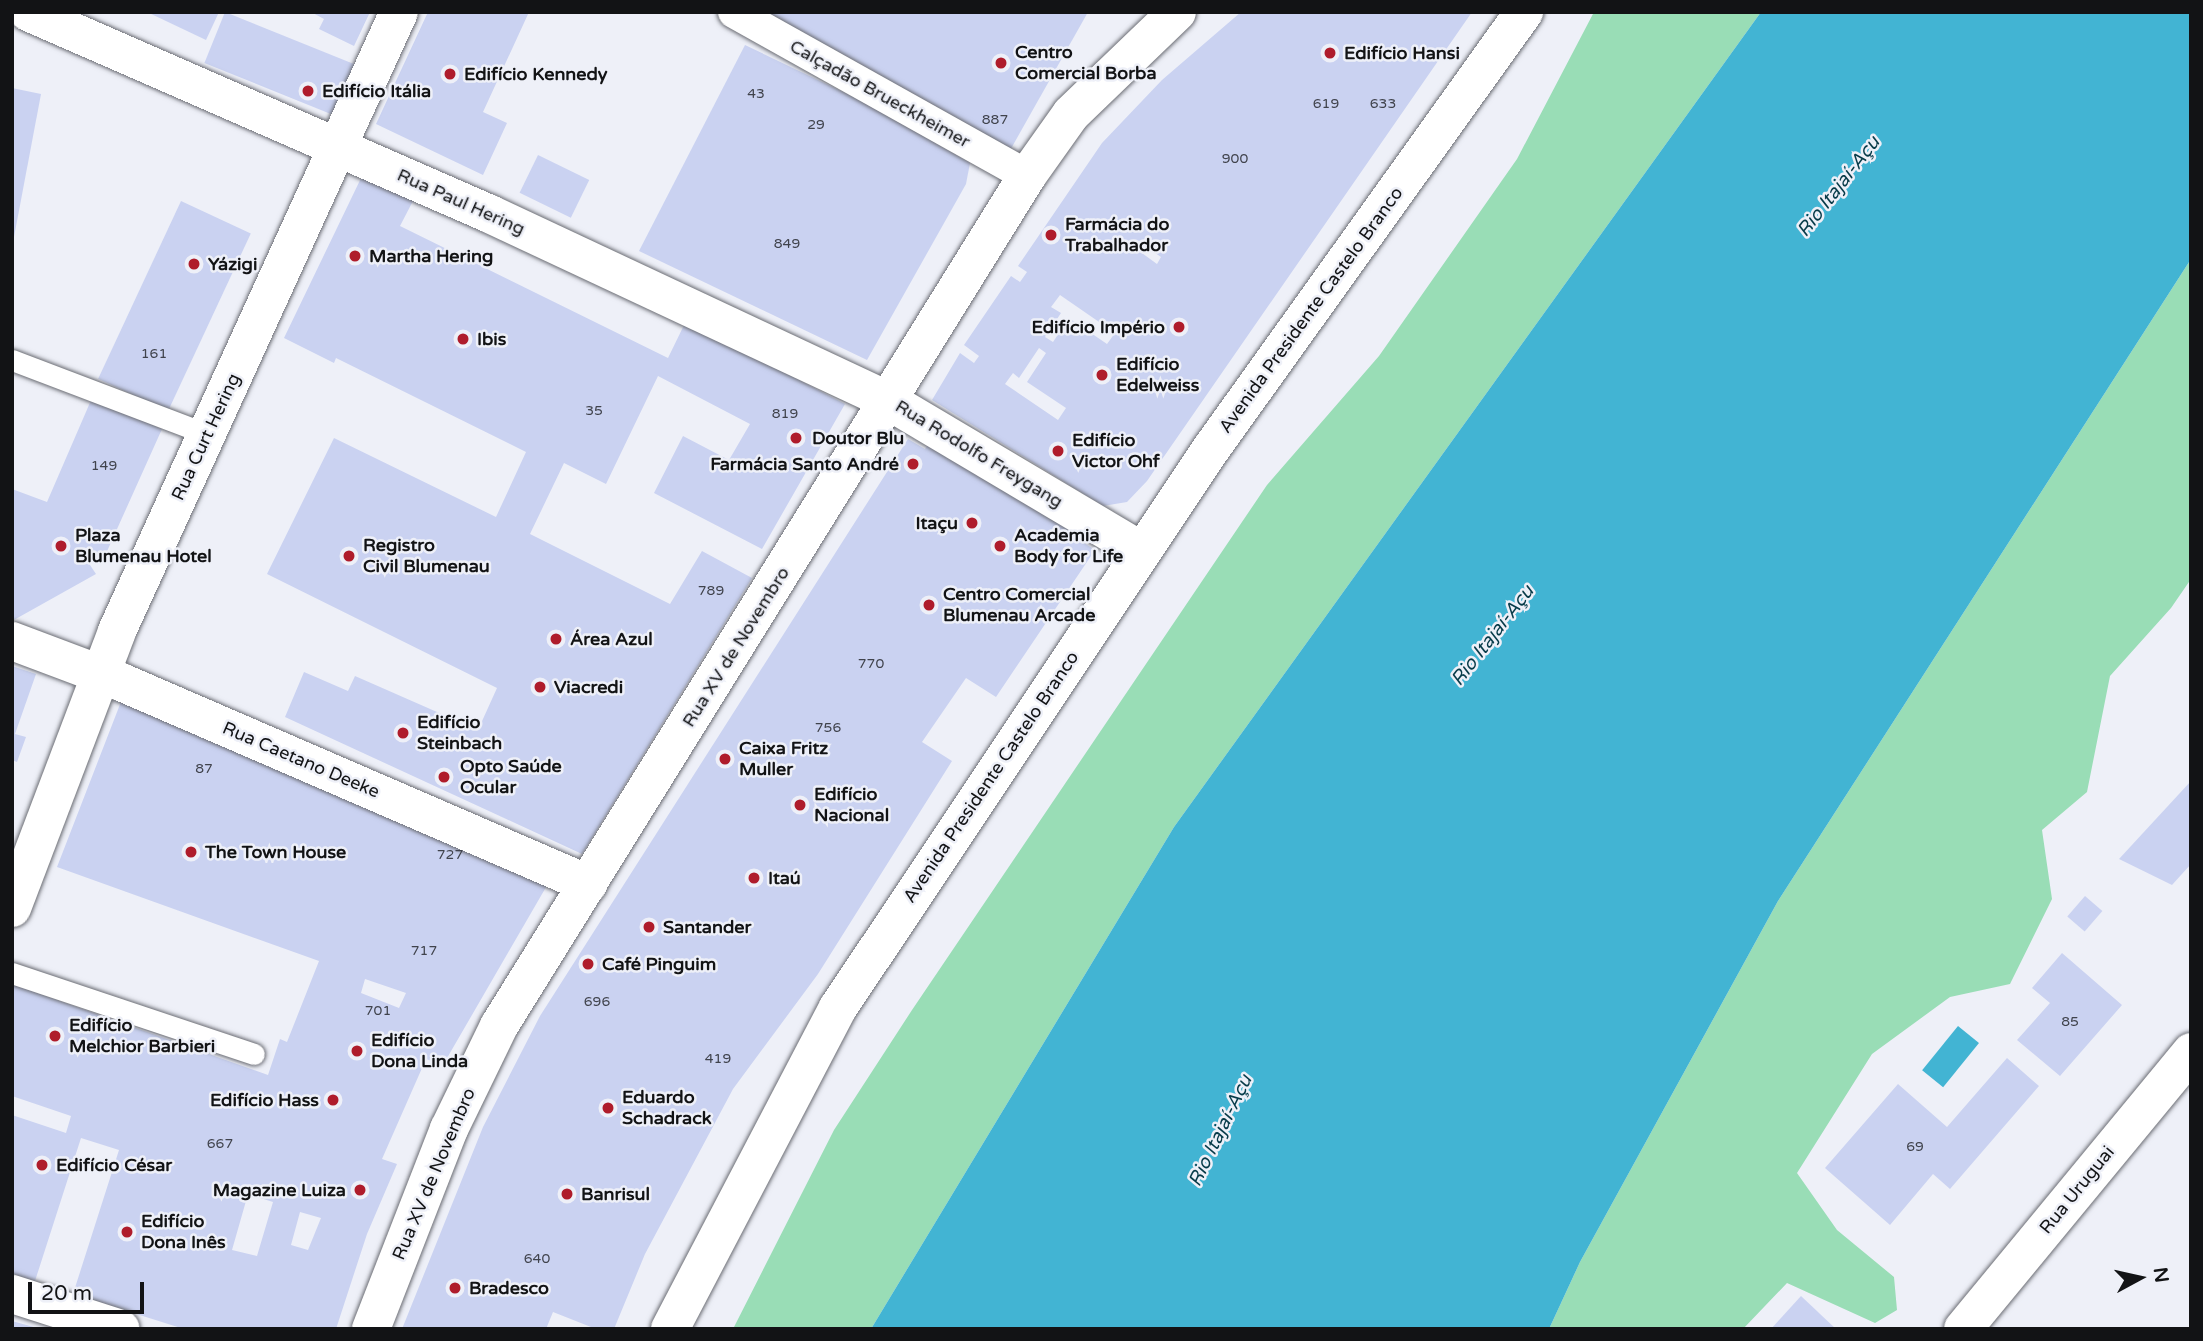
<!DOCTYPE html>
<html>
<head>
<meta charset="utf-8">
<style>
  body { margin:0 }
  #map { position:relative; width:2203px; height:1341px; overflow:hidden; background:#eef0f8; font-family:"Varela Round",sans-serif }
  div>[style] { position:absolute }
  .green>* { inset:0; background:#99ddb6 }
  .water>* { inset:0; background:#42b4d3; transform-origin:0 0 }
  .building>* { inset:0; background:#cad2f1; transform-origin:0 0 }
  .roads { filter:drop-shadow(0 0 2px #6a6c73) drop-shadow(0 0 2px #6a6c73) }
  .service>* { height:21px; margin:-10.5px; padding:0 10.5px; transform-origin:10.5px; border-radius:10.5px; background:#fff }
  .pedestrian>* { height:32px; margin:-16px; padding:0 16px; transform-origin:16px; border-radius:16px; background:#fff }
  .minor>* { height:38px; margin:-19px; padding:0 19px; transform-origin:19px; border-radius:19px; background:#fff }
  .tertiary>* { height:38px; margin:-19px; padding:0 19px; transform-origin:19px; border-radius:19px; background:#fff }
  .primary>* { height:38px; margin:-19px; padding:0 19px; transform-origin:19px; border-radius:19px; background:#fff }
  .dots>* { width:19px; height:19px; translate:-50% -50%; box-sizing:border-box; border:4px solid #eef0f8; border-radius:50% }
  span { translate:-50% -50%; white-space:nowrap; text-align:center; line-height:1.15; -webkit-text-stroke:5px #eef0f8; paint-order:stroke }
  .number-label { font-size:14px; color:#40434c }
  .number-label span { -webkit-text-stroke-width:0 }
  .poi-label { font-size:18px; color:#121315; font-weight:700 }
  .left { translate:0 -50%; text-align:left }
  .right { translate:-100% -50%; text-align:right }
  .street-label { font-size:18px; color:#121315 }
  .water-label { font-size:19px; color:#073b49; font-style:italic }
  .frame { position:absolute; inset:0; border:14px solid #121315; pointer-events:none }
  .north { position:absolute; left:2105px; top:1243px; width:70px; height:70px; -webkit-text-stroke:5px #eef0f8; paint-order:stroke; rotate:82deg; font-size:19px; font-weight:700; line-height:28px; text-align:center; color:#121315 }
  .north::after { content:''; display:block; margin:auto; width:24px; height:32px; background:#121315; clip-path:polygon(50% 0,100% 100%,50% 72%,0 100%) }
  .scale { position:absolute; left:28px; top:1282px; width:116px; height:32px; box-sizing:border-box; border:4px solid #121315; border-top:0; padding-left:9px; font-size:21px; line-height:24px; white-space:nowrap; color:#121315; -webkit-text-stroke:5px #eef0f8; paint-order:stroke }
</style>
</head>
<body>
<div id="map">
  <div class="green">
    <i style="clip-path:polygon(1594px 12px,1761px 12px,1174px 827px,871px 1329px,733px 1329px,834px 1130px,912px 1010px,1267px 485px,1379px 356px,1517px 159px)"></i>
    <i style="clip-path:polygon(2191px 259px,2191px 579px,2171px 608px,2110px 676px,2087px 792px,2042px 830px,2052px 899px,2010px 984px,1950px 997px,1872px 1054px,1797px 1173px,1837px 1230px,1894px 1277px,1897px 1310px,1875px 1323px,1787px 1283px,1743px 1329px,1549px 1329px,1580px 1262px,1778px 901px)"></i>
  </div>
  <div class="water">
    <i style="clip-path:polygon(1761px 12px,2191px 12px,2191px 259px,1778px 901px,1580px 1262px,1549px 1329px,871px 1329px,1174px 827px)"></i>
    <i style="left:1958px;top:1026px;width:27px;height:57px;rotate:39deg"></i>
  </div>
  <div class="building">
    <i style="clip-path:polygon(147px 12px,219px 12px,206px 40px)"></i>
    <i style="left:225px;top:12px;width:141px;height:55px;rotate:22deg"></i>
    <i style="clip-path:polygon(311px 12px,370px 12px,354px 46px,319px 29px,324px 19px)"></i>
    <i style="clip-path:polygon(428px 12px,529px 12px,483px 112px,507px 123px,483px 175px,376px 124px)"></i>
    <i style="clip-path:polygon(760px 12px,1088px 12px,1008px 154px)"></i>
    <i style="clip-path:polygon(evenodd,1241px 12px,1472px 12px,1147px 481px,1127px 502px,1103px 506px,932px 400px,960px 353px,974px 363px,979px 356px,964px 345px,1011px 276px,1020px 282px,1027px 272px,1018px 266px,1102px 143px,1162px 80px,1241px 12px,1139px 242px,1161px 257px,1157px 264px,1135px 248px,1139px 242px,1241px 12px,1060px 295px,1115px 333px,1107px 344px,1069px 318px,1053px 342px,1045px 337px,1061px 313px,1051px 307px,1060px 295px,1241px 12px,1039px 348px,1046px 353px,1027px 382px,1066px 408px,1058px 420px,1005px 384px,1013px 373px,1019px 378px,1039px 348px)"></i>
    <i style="clip-path:polygon(745px 45px,866px 103px,970px 163px,966px 184px,867px 360px,639px 251px)"></i>
    <i style="clip-path:polygon(12px 88px,41px 94px,14px 237px,12px 237px)"></i>
    <i style="left:538px;top:155px;width:57px;height:42px;rotate:26deg"></i>
    <i style="clip-path:polygon(363px 174px,414px 199px,400px 226px,668px 358px,686px 321px,845px 404px,762px 549px,654px 493px,683px 436px,729px 460px,750px 424px,658px 376px,606px 484px,564px 463px,530px 534px,670px 604px,702px 551px,752px 578px,582px 854px,285px 717px,304px 672px,348px 691px,355px 676px,478px 730px,497px 688px,267px 574px,334px 438px,496px 517px,526px 452px,336px 358px,334px 363px,284px 338px)"></i>
    <i style="left:181px;top:201px;width:77px;height:196px;rotate:25deg"></i>
    <i style="clip-path:polygon(92px 398px,162px 429px,104px 558px,86px 559px,96px 574px,12px 621px,12px 489px,47px 502px)"></i>
    <i style="clip-path:polygon(908px 439px,925px 449px,930px 441px,1082px 532px,1078px 539px,1095px 550px,996px 697px,966px 678px,922px 742px,952px 761px,818px 974px,733px 1089px,645px 1254px,614px 1329px,596px 1329px,553px 1312px,546px 1329px,402px 1329px,483px 1127px,540px 1016px)"></i>
    <i style="clip-path:polygon(12px 666px,36px 674px,15px 734px,26px 737px,17px 762px,12px 760px)"></i>
    <i style="clip-path:polygon(evenodd,124px 694px,549px 882px,443px 1065px,426px 1059px,382px 1159px,397px 1164px,367px 1234px,336px 1329px,184px 1329px,73px 1294px,119px 1150px,81px 1138px,35px 1281px,12px 1274px,12px 1115px,66px 1133px,71px 1116px,12px 1096px,12px 984px,268px 1075px,280px 1039px,287px 1042px,319px 961px,57px 867px,124px 694px,365px 979px,406px 993px,399px 1008px,361px 993px,365px 979px,124px 694px,248px 1194px,273px 1202px,257px 1256px,232px 1250px,248px 1194px,124px 694px,300px 1212px,321px 1218px,308px 1250px,291px 1245px,300px 1212px)"></i>
    <i style="clip-path:polygon(2191px 781px,2191px 864px,2172px 885px,2119px 859px)"></i>
    <i style="left:2085px;top:896px;width:23px;height:27px;rotate:41deg"></i>
    <i style="clip-path:polygon(2062px 953px,2122px 1005px,2060px 1076px,2017px 1040px,2050px 1003px,2032px 988px)"></i>
    <i style="clip-path:polygon(2007px 1058px,2039px 1086px,1950px 1189px,1933px 1174px,1890px 1225px,1825px 1168px,1898px 1084px,1947px 1127px)"></i>
    <i style="clip-path:polygon(1801px 1296px,1836px 1329px,1771px 1329px)"></i>
    <i style="clip-path:polygon(12px 1321px,37px 1328px,37px 1329px,12px 1329px)"></i>
  </div>
  <div class="roads">
    <div class="service">
      <i style="left:12px;top:360px;width:209px;rotate:20.8deg"></i>
      <i style="left:12px;top:973px;width:255px;rotate:18.5deg"></i>
    </div>
    <div class="pedestrian">
      <i style="left:734px;top:12px;width:336px;rotate:29.2deg"></i>
    </div>
    <div class="minor">
      <i style="left:28px;top:12px;width:504px;rotate:23.62deg"></i>
      <i style="left:490px;top:214px;width:441px;rotate:25.1deg"></i>
      <i style="left:12px;top:641px;width:116px;rotate:20.6deg"></i>
      <i style="left:121px;top:682px;width:509px;rotate:23.39deg"></i>
      <i style="left:12px;top:908px;width:296px;rotate:-69.2deg"></i>
      <i style="left:117px;top:631px;width:680px;rotate:-65.51deg"></i>
      <i style="left:1963px;top:1329px;width:359px;rotate:-50.5deg"></i>
    </div>
    <div class="tertiary">
      <i style="left:889px;top:401px;width:294px;rotate:30.7deg"></i>
      <i style="left:12px;top:1294px;width:114px;rotate:17.8deg"></i>
      <i style="left:371px;top:1329px;width:215px;rotate:-68.7deg"></i>
      <i style="left:449px;top:1129px;width:114px;rotate:-64.1deg"></i>
      <i style="left:499px;top:1026px;width:1001px;rotate:-58.15deg"></i>
      <i style="left:1027px;top:176px;width:76px;rotate:-54.6deg"></i>
      <i style="left:1071px;top:114px;width:147px;rotate:-43.9deg"></i>
    </div>
    <div class="primary">
      <i style="left:670px;top:1329px;width:362px;rotate:-62.4deg"></i>
      <i style="left:838px;top:1008px;width:672px;rotate:-56.29deg"></i>
      <i style="left:1211px;top:449px;width:538px;rotate:-54.39deg"></i>
    </div>
  </div>
  <div class="dots">
    <i style="left:1330px;top:53px;background:#af1c2b"></i>
    <i style="left:1001px;top:63px;background:#af1c2b"></i>
    <i style="left:450px;top:74px;background:#af1c2b"></i>
    <i style="left:308px;top:91px;background:#af1c2b"></i>
    <i style="left:1051px;top:235px;background:#af1c2b"></i>
    <i style="left:355px;top:256px;background:#af1c2b"></i>
    <i style="left:194px;top:264px;background:#af1c2b"></i>
    <i style="left:1179px;top:327px;background:#af1c2b"></i>
    <i style="left:463px;top:339px;background:#af1c2b"></i>
    <i style="left:1102px;top:375px;background:#af1c2b"></i>
    <i style="left:796px;top:438px;background:#af1c2b"></i>
    <i style="left:1058px;top:451px;background:#af1c2b"></i>
    <i style="left:913px;top:464px;background:#af1c2b"></i>
    <i style="left:972px;top:523px;background:#af1c2b"></i>
    <i style="left:61px;top:546px;background:#af1c2b"></i>
    <i style="left:1000px;top:546px;background:#af1c2b"></i>
    <i style="left:349px;top:556px;background:#af1c2b"></i>
    <i style="left:929px;top:605px;background:#af1c2b"></i>
    <i style="left:556px;top:639px;background:#af1c2b"></i>
    <i style="left:540px;top:687px;background:#af1c2b"></i>
    <i style="left:403px;top:733px;background:#af1c2b"></i>
    <i style="left:725px;top:759px;background:#af1c2b"></i>
    <i style="left:444px;top:777px;background:#af1c2b"></i>
    <i style="left:800px;top:805px;background:#af1c2b"></i>
    <i style="left:191px;top:852px;background:#af1c2b"></i>
    <i style="left:754px;top:878px;background:#af1c2b"></i>
    <i style="left:649px;top:927px;background:#af1c2b"></i>
    <i style="left:588px;top:964px;background:#af1c2b"></i>
    <i style="left:55px;top:1036px;background:#af1c2b"></i>
    <i style="left:357px;top:1051px;background:#af1c2b"></i>
    <i style="left:333px;top:1100px;background:#af1c2b"></i>
    <i style="left:608px;top:1108px;background:#af1c2b"></i>
    <i style="left:42px;top:1165px;background:#af1c2b"></i>
    <i style="left:360px;top:1190px;background:#af1c2b"></i>
    <i style="left:567px;top:1194px;background:#af1c2b"></i>
    <i style="left:127px;top:1232px;background:#af1c2b"></i>
    <i style="left:455px;top:1288px;background:#af1c2b"></i>
  </div>
  <div class="number-label">
    <span style="left:756px;top:94px">43</span>
    <span style="left:1326px;top:104px">619</span>
    <span style="left:1383px;top:104px">633</span>
    <span style="left:995px;top:120px">887</span>
    <span style="left:816px;top:125px">29</span>
    <span style="left:1235px;top:159px">900</span>
    <span style="left:787px;top:244px">849</span>
    <span style="left:154px;top:354px">161</span>
    <span style="left:594px;top:411px">35</span>
    <span style="left:785px;top:414px">819</span>
    <span style="left:104px;top:466px">149</span>
    <span style="left:711px;top:591px">789</span>
    <span style="left:871px;top:664px">770</span>
    <span style="left:828px;top:728px">756</span>
    <span style="left:204px;top:769px">87</span>
    <span style="left:450px;top:855px">727</span>
    <span style="left:424px;top:951px">717</span>
    <span style="left:597px;top:1002px">696</span>
    <span style="left:378px;top:1011px">701</span>
    <span style="left:2070px;top:1022px">85</span>
    <span style="left:718px;top:1059px">419</span>
    <span style="left:220px;top:1144px">667</span>
    <span style="left:1915px;top:1147px">69</span>
    <span style="left:537px;top:1259px">640</span>
  </div>
  <div class="poi-label">
    <span class="left" style="left:1015px;top:63px">Centro<br>Comercial Borba</span>
    <span class="left" style="left:1344px;top:53px">Edifício Hansi</span>
    <span class="left" style="left:464px;top:74px">Edifício Kennedy</span>
    <span class="left" style="left:322px;top:91px">Edifício Itália</span>
    <span class="left" style="left:1065px;top:235px">Farmácia do<br>Trabalhador</span>
    <span class="left" style="left:369px;top:256px">Martha Hering</span>
    <span class="left" style="left:208px;top:264px">Yázigi</span>
    <span class="right" style="left:1165px;top:327px">Edifício Império</span>
    <span class="left" style="left:477px;top:339px">Ibis</span>
    <span class="left" style="left:1116px;top:375px">Edifício<br>Edelweiss</span>
    <span class="left" style="left:812px;top:438px">Doutor Blu</span>
    <span class="left" style="left:1072px;top:451px">Edifício<br>Victor Ohf</span>
    <span class="right" style="left:899px;top:464px">Farmácia Santo André</span>
    <span class="right" style="left:958px;top:523px">Itaçu</span>
    <span class="left" style="left:75px;top:546px">Plaza<br>Blumenau Hotel</span>
    <span class="left" style="left:1014px;top:546px">Academia<br>Body for Life</span>
    <span class="left" style="left:363px;top:556px">Registro<br>Civil Blumenau</span>
    <span class="left" style="left:943px;top:605px">Centro Comercial<br>Blumenau Arcade</span>
    <span class="left" style="left:570px;top:639px">Área Azul</span>
    <span class="left" style="left:554px;top:687px">Viacredi</span>
    <span class="left" style="left:417px;top:733px">Edifício<br>Steinbach</span>
    <span class="left" style="left:739px;top:759px">Caixa Fritz<br>Muller</span>
    <span class="left" style="left:460px;top:777px">Opto Saúde<br>Ocular</span>
    <span class="left" style="left:814px;top:805px">Edifício<br>Nacional</span>
    <span class="left" style="left:205px;top:852px">The Town House</span>
    <span class="left" style="left:768px;top:878px">Itaú</span>
    <span class="left" style="left:663px;top:927px">Santander</span>
    <span class="left" style="left:602px;top:964px">Café Pinguim</span>
    <span class="left" style="left:69px;top:1036px">Edifício<br>Melchior Barbieri</span>
    <span class="left" style="left:371px;top:1051px">Edifício<br>Dona Linda</span>
    <span class="left" style="left:622px;top:1108px">Eduardo<br>Schadrack</span>
    <span class="right" style="left:319px;top:1100px">Edifício Hass</span>
    <span class="left" style="left:56px;top:1165px">Edifício César</span>
    <span class="right" style="left:346px;top:1190px">Magazine Luiza</span>
    <span class="left" style="left:581px;top:1194px">Banrisul</span>
    <span class="left" style="left:141px;top:1232px">Edifício<br>Dona Inês</span>
    <span class="left" style="left:469px;top:1288px">Bradesco</span>
  </div>
  <div class="street-label">
    <span style="left:880px;top:94px;rotate:29deg">Calçadão Brueckheimer</span>
    <span style="left:461px;top:202px;rotate:24deg">Rua Paul Hering</span>
    <span style="left:1311px;top:310px;rotate:-54deg">Avenida Presidente Castelo Branco</span>
    <span style="left:206px;top:437px;rotate:-65deg">Rua Curt Hering</span>
    <span style="left:979px;top:454px;rotate:31deg">Rua Rodolfo Freygang</span>
    <span style="left:736px;top:647px;rotate:-58deg">Rua XV de Novembro</span>
    <span style="left:301px;top:760px;rotate:23deg">Rua Caetano Deeke</span>
    <span style="left:991px;top:777px;rotate:-56deg">Avenida Presidente Castelo Branco</span>
    <span style="left:434px;top:1174px;rotate:-67deg">Rua XV de Novembro</span>
    <span style="left:2077px;top:1190px;rotate:-51deg">Rua Uruguai</span>
  </div>
  <div class="water-label">
    <span style="left:1839px;top:187px;rotate:-52deg">Rio Itajaí-Açu</span>
    <span style="left:1493px;top:636px;rotate:-52deg">Rio Itajaí-Açu</span>
    <span style="left:1221px;top:1131px;rotate:-64deg">Rio Itajaí-Açu</span>
  </div>
  <div class="frame"></div>
  <div class="north">N</div>
  <div class="scale">20 m</div>
</div>
</body>
</html>
